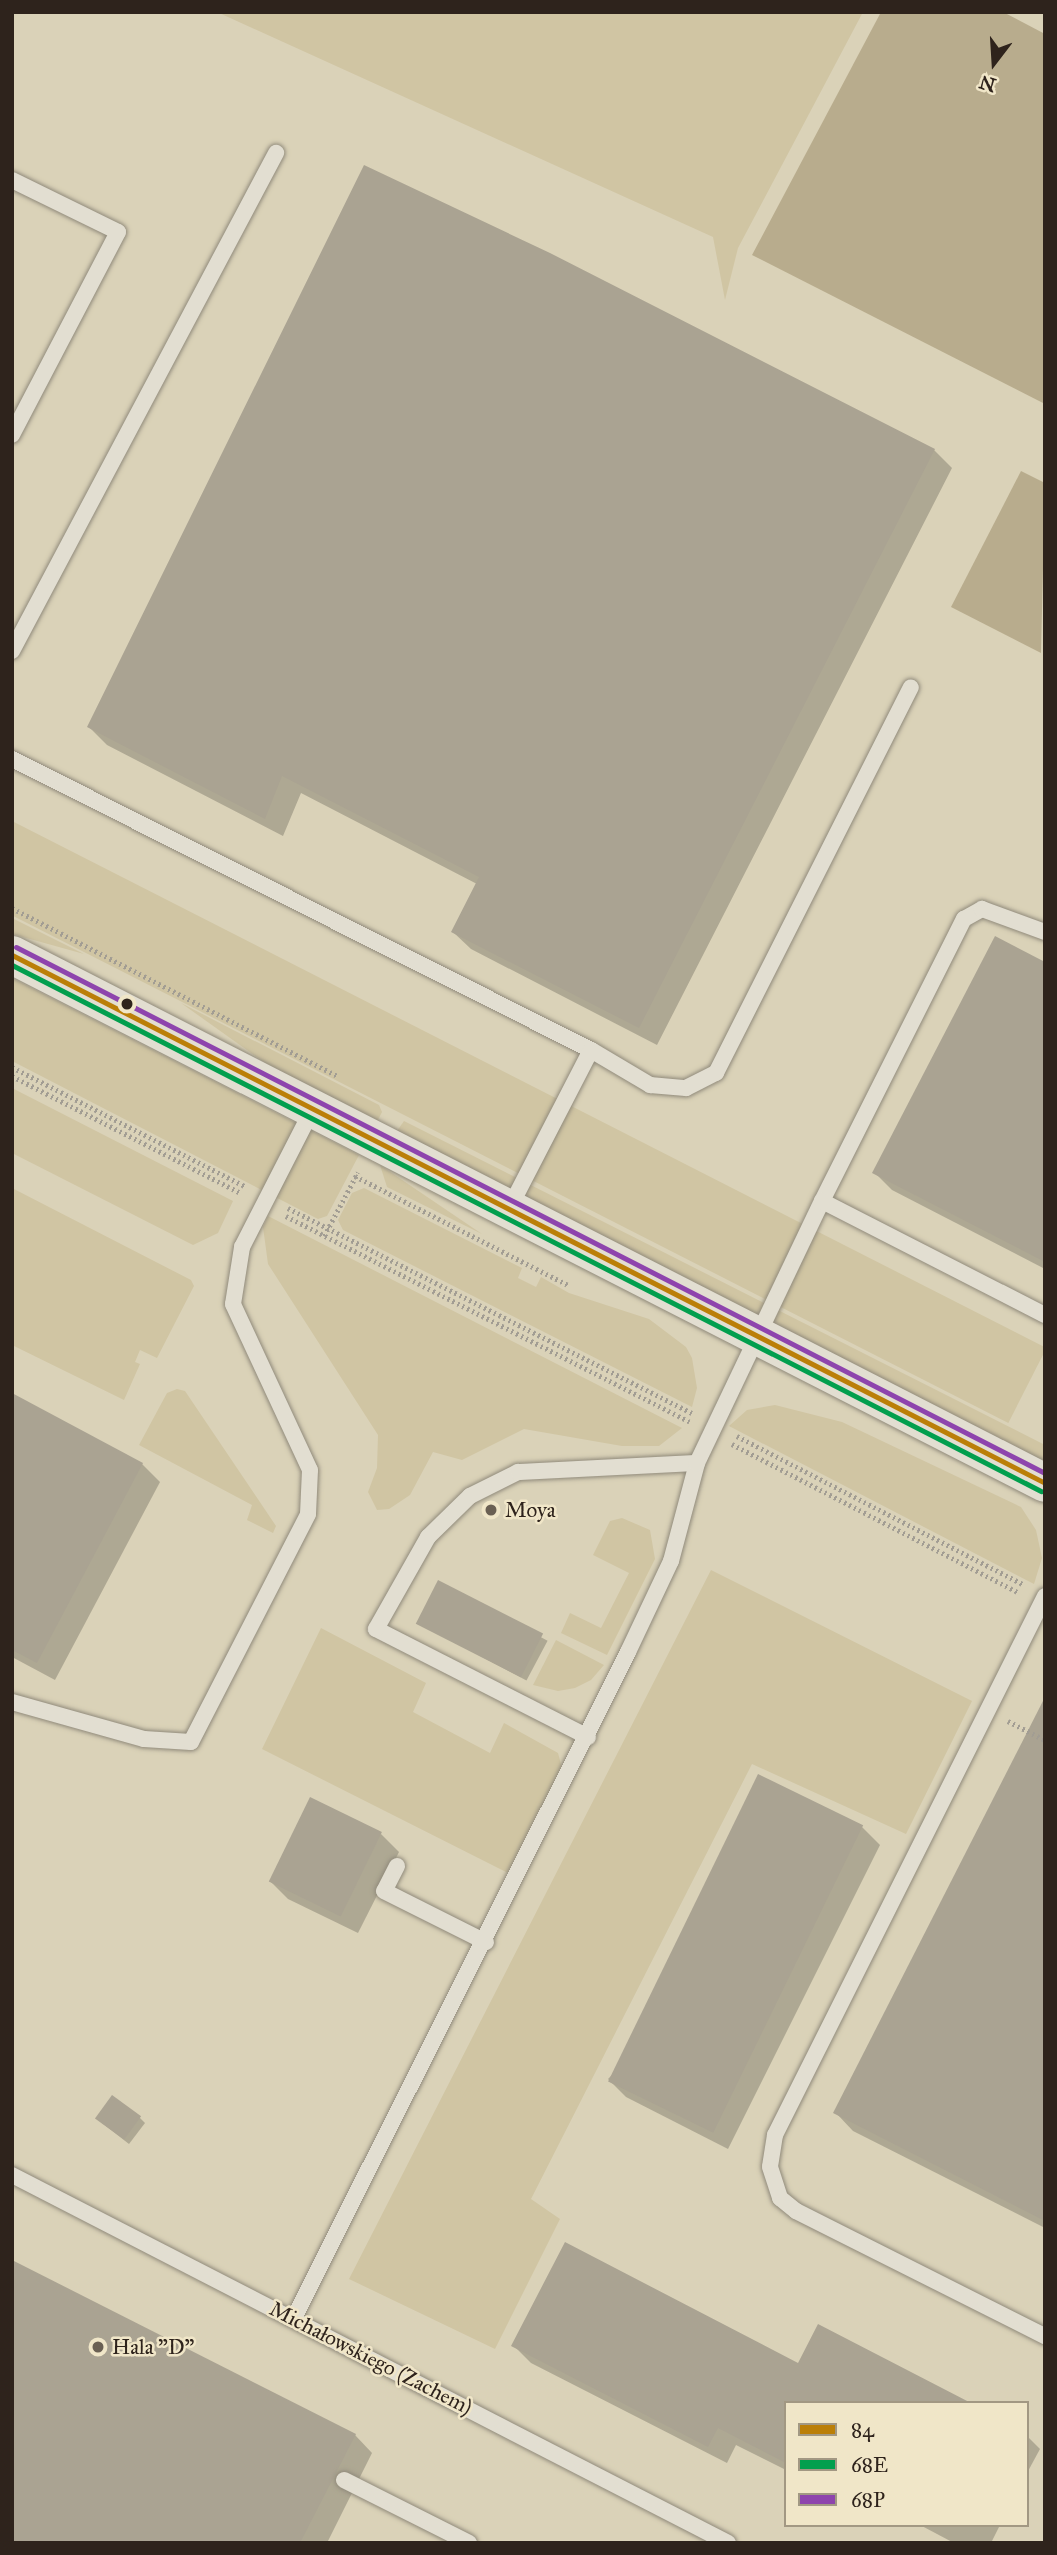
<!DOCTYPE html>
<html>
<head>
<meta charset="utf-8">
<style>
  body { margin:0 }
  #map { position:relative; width:1057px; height:2555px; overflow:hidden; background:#dad2b8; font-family:"IM FELL Great Primer",serif }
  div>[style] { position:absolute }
  .green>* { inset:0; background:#d0c5a3; transform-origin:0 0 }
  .water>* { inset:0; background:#b8ac8d }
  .shadow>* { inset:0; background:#0003; transform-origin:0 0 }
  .building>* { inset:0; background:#aaa392; transform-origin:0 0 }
  .path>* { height:4.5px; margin-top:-2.25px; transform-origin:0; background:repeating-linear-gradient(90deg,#a29d93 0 2px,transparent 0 5.5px) }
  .roads { filter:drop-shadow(0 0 2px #908a7b) drop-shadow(0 0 2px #908a7b) }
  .service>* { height:16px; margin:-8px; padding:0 8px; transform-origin:8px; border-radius:8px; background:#e2ded1 }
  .tertiary>* { height:38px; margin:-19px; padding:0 19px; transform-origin:19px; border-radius:19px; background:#e2ded1 }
  .bus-1>* { height:5px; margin:-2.5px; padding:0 2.5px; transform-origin:2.5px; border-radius:2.5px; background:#bb7f08 }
  .bus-2>* { height:5px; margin:-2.5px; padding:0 2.5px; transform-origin:2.5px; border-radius:2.5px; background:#029f4e }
  .bus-3>* { height:5px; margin:-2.5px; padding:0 2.5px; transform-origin:2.5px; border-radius:2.5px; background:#8e44ad }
  .dots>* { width:19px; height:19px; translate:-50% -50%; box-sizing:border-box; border:4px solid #f0e6c8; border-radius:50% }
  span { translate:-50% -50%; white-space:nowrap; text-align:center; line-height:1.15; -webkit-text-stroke:5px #f0e6c8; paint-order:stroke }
  .poi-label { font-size:21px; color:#2e231c }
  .left { translate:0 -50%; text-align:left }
  .street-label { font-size:21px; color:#2e231c }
  .frame { position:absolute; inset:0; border:14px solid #2e231c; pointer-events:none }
  .legend { position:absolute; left:784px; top:2401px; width:245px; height:126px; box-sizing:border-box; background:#f0e6c8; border:2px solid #a29883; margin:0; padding:9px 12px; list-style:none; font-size:21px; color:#2e231c }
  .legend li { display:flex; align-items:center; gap:14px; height:35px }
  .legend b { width:35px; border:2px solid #a29883 }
  .north { position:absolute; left:959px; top:28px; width:70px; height:70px; -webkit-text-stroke:5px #f0e6c8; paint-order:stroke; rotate:197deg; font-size:19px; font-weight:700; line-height:28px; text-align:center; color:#2e231c }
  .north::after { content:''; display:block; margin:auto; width:24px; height:32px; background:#2e231c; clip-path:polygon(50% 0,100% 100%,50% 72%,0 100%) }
</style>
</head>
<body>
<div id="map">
  <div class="green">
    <i style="clip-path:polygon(217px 12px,863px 12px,738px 248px,725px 300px,713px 237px)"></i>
    <i style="left:12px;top:821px;width:1161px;height:84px;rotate:27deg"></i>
    <i style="clip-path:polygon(12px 918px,84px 954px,12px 934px)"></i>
    <i style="clip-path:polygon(12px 978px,359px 1155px,327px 1216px,318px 1219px,12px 1061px)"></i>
    <i style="clip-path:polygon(181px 1003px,379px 1105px,382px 1112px,377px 1122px,268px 1065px)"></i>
    <i style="clip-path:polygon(12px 1088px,233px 1201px,218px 1233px,193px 1245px,12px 1153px)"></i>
    <i style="clip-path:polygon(404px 1121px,1045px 1445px,1045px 1462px,397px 1131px)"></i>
    <i style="clip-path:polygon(380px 1165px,482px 1234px,387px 1187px)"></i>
    <i style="clip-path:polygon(12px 1188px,191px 1280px,194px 1286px,157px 1358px,140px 1350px,135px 1362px,140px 1364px,124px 1400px,12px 1345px)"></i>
    <i style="clip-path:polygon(364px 1188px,522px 1268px,518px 1278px,536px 1287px,541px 1277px,569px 1293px,649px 1319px,686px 1347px,692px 1358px,697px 1388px,692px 1407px,343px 1230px,338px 1220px,352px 1193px)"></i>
    <i style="clip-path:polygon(268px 1216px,682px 1428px,659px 1446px,622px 1446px,524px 1429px,462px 1460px,433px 1452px,410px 1495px,389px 1509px,377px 1510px,368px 1492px,377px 1468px,378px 1435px,268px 1264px,263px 1227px)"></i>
    <i style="clip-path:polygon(177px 1389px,185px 1391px,276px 1526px,273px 1533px,247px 1520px,252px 1505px,139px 1445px,167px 1393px)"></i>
    <i style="clip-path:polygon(775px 1405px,842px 1422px,1021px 1507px,1036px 1530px,1042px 1558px,1034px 1584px,729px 1426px,747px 1410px)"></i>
    <i style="clip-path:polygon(622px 1518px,650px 1530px,655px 1559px,607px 1655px,561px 1633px,570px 1613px,601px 1628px,629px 1573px,593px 1555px,610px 1521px)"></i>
    <i style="clip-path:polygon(711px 1570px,972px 1701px,906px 1834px,752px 1764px,531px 2199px,560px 2219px,495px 2349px,349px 2279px)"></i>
    <i style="clip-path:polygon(321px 1628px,426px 1683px,413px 1712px,490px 1753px,504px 1723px,558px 1753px,562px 1768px,508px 1873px,262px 1749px)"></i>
    <i style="clip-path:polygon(556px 1640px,604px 1665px,591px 1680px,575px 1688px,558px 1691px,533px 1685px)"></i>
  </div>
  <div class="water">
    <i style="clip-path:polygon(881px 12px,1003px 12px,1045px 34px,1045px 404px,752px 255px)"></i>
    <i style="clip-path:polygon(1021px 471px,1045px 483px,1041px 653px,951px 607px)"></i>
  </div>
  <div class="shadow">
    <i style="clip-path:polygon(934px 450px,952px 468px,657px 1045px,471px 949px,453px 932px,477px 884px,301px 793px,283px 836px,107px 745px,89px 727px)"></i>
    <i style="clip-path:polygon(1045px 963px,1045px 1269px,892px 1190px,874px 1172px)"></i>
    <i style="clip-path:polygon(12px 1395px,142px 1464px,160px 1482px,55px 1680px,12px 1657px)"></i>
    <i style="left:439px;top:1583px;width:123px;height:45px;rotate:28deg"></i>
    <i style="clip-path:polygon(1045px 1746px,1045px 2228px,853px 2131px,836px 2113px)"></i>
    <i style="clip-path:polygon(862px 1827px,880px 1845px,728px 2149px,626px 2097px,608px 2079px)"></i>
    <i style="clip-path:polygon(381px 1834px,399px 1852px,358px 1933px,288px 1899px,270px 1881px)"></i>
    <i style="clip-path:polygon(139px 2117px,145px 2123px,129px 2144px,102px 2123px)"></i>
    <i style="clip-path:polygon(513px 2345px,798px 2365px,786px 2403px,786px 2470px,736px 2445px,727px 2463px,531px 2363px)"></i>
    <i style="clip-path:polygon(355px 2435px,372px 2453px,327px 2543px,12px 2543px)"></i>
    <i style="clip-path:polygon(1027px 2436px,1040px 2449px,1027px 2473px)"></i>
    <i style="clip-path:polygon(920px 2525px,1000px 2525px,991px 2543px,954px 2543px)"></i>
  </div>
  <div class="building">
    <i style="clip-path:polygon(364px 165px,550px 253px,935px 449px,639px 1028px,451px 932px,479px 877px,282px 776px,265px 819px,87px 727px)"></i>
    <i style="clip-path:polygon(995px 936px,1045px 962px,1045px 1262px,872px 1173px)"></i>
    <i style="clip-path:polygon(12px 1393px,143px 1463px,37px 1663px,12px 1650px)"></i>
    <i style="left:438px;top:1580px;width:118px;height:49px;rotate:27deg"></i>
    <i style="clip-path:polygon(1045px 1697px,1045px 2221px,833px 2113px)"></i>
    <i style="left:758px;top:1774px;width:117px;height:342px;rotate:26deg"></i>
    <i style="left:310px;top:1797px;width:80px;height:94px;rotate:26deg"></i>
    <i style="left:112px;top:2095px;width:36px;height:29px;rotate:36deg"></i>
    <i style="clip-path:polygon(565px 2242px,798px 2363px,818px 2324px,971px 2403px,786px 2403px,786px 2463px,718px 2428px,708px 2447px,511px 2346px)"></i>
    <i style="clip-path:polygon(12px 2260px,356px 2434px,300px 2543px,12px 2543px)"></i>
  </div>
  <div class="path">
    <i style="left:12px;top:908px;width:367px;rotate:27.3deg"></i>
    <i style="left:12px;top:1067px;width:263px;rotate:27.1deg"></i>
    <i style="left:12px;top:1076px;width:257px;rotate:27.1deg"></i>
    <i style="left:355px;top:1176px;width:239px;rotate:27.1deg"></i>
    <i style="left:288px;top:1208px;width:453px;rotate:26.9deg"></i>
    <i style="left:286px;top:1216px;width:453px;rotate:27deg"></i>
    <i style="left:324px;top:1236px;width:72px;rotate:-62deg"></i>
    <i style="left:737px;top:1436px;width:324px;rotate:27.4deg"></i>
    <i style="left:732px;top:1444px;width:323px;rotate:27.4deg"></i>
    <i style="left:1008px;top:1721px;width:42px;rotate:27.2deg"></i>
  </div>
  <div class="roads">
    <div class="service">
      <i style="left:12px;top:180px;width:118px;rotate:26.1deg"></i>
      <i style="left:118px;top:232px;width:229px;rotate:117.6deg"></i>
      <i style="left:12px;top:651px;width:564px;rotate:-62.07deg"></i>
      <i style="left:12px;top:759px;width:648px;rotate:26.68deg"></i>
      <i style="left:591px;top:1050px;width:179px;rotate:117.3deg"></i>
      <i style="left:591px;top:1050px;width:69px;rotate:30.7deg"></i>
      <i style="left:650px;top:1085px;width:36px;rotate:5deg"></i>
      <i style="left:686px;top:1088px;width:34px;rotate:-27deg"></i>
      <i style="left:716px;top:1073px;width:432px;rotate:-63.2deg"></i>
      <i style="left:822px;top:1201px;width:316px;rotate:-63.3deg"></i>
      <i style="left:964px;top:919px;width:21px;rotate:-29deg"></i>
      <i style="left:982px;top:909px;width:67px;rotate:20.1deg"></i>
      <i style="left:1045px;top:1596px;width:603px;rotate:116.61deg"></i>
      <i style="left:775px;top:2135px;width:32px;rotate:99deg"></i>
      <i style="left:770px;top:2167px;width:33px;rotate:72deg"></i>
      <i style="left:780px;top:2198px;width:21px;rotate:39deg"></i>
      <i style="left:796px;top:2211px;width:279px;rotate:26.7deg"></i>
      <i style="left:12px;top:1702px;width:137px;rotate:15.7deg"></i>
      <i style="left:144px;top:1739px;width:47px;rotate:3.7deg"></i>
      <i style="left:191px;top:1742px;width:256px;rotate:-62.8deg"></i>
      <i style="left:308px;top:1514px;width:44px;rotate:-87.4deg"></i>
      <i style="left:310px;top:1470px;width:183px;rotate:-114.9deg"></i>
      <i style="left:233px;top:1304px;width:58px;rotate:-81deg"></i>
      <i style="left:242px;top:1247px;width:154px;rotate:-62.9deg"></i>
      <i style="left:588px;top:1737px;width:238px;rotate:-153deg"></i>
      <i style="left:376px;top:1629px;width:106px;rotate:-60.5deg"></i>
      <i style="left:428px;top:1537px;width:59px;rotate:-44.3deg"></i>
      <i style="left:470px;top:1496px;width:54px;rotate:-26.6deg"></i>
      <i style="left:518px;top:1472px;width:179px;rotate:-2.9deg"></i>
      <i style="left:397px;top:1866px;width:28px;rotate:117deg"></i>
      <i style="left:384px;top:1891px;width:114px;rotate:26.6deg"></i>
      <i style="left:12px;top:2175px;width:805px;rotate:27.2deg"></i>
      <i style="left:294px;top:2318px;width:745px;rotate:-63.37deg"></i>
      <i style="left:628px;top:1652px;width:101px;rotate:-64.7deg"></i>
      <i style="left:671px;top:1561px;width:101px;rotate:-75.1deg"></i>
      <i style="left:697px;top:1463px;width:290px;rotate:-64.5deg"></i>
      <i style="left:822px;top:1201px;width:250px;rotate:27.1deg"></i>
      <i style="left:344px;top:2480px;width:140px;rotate:26.7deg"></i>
    </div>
    <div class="tertiary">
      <i style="left:12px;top:955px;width:1160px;rotate:27.07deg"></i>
    </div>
  </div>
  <div class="bus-1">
    <i style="left:12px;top:955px;width:1160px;rotate:27.07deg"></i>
  </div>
  <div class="bus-2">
    <i style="left:12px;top:965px;width:1156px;rotate:27.08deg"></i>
  </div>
  <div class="bus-3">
    <i style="left:16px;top:947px;width:1156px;rotate:27.08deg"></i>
  </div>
  <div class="dots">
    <i style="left:127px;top:1004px;background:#2e231c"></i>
    <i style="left:491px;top:1510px;background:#6a6053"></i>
    <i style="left:98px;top:2347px;background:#6a6053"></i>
  </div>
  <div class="poi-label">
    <span class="left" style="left:505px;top:1510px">Moya</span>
    <span class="left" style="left:112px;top:2347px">Hala "D"</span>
  </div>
  <div class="street-label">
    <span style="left:371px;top:2358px;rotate:27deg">Michałowskiego (Zachem)</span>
  </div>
  <div class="frame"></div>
  <ul class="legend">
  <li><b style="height:9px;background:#bb7f08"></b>84</li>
  <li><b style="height:9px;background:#029f4e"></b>68E</li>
  <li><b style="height:9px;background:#8e44ad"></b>68P</li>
  </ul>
  <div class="north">N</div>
</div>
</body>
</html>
